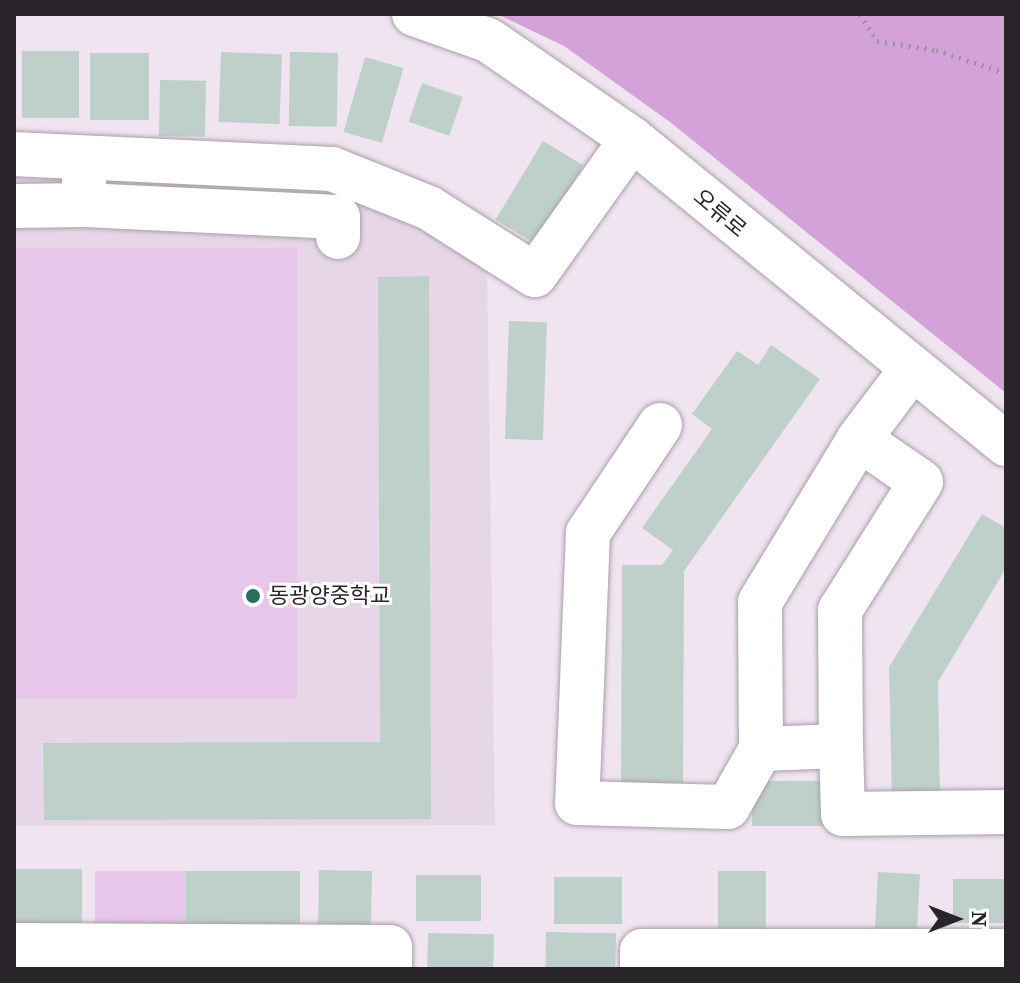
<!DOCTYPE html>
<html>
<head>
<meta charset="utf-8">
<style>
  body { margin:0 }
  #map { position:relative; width:1020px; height:983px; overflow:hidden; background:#efe4f0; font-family:"Source Serif 4","Noto Sans KR",serif }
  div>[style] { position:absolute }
  .built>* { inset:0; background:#e7d6e8 }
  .green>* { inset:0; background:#e7c6ea; transform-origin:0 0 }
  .forest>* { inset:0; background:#d4a1d9 }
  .building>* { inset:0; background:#bfd0cb; transform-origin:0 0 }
  .path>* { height:5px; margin-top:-2.5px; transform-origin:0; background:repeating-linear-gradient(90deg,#9c949d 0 2px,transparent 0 8px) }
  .roads { filter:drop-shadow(0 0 2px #a99faa) drop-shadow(0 0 2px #a99faa) }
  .minor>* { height:44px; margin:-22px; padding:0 22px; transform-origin:22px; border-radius:22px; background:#fff }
  .dots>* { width:22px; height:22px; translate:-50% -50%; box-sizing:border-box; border:4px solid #fff; border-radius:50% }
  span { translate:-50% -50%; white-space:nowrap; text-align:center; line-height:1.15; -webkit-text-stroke:6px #fff; paint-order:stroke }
  .street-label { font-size:22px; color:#282429 }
  .poi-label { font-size:22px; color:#282429 }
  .left { translate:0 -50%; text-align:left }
  .frame { position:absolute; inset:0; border:16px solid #282429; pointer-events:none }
  .north { position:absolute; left:916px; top:879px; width:80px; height:80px; -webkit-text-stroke:6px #fff; paint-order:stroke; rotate:90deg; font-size:22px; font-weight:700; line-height:32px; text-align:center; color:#282429 }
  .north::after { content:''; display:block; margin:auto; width:28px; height:36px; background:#282429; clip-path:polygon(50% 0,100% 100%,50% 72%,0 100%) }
</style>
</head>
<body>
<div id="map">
  <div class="built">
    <i style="clip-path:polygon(14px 174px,260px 181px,395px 213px,487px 268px,495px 825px,14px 826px)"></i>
  </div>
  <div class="green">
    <i style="left:14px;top:248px;width:283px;height:451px"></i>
    <i style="left:95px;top:871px;width:91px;height:54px"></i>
  </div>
  <div class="forest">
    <i style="clip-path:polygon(497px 14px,1006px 14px,1006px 393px,670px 122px,564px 46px)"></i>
  </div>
  <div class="building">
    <i style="left:22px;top:51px;width:57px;height:67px"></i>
    <i style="left:221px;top:52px;width:61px;height:70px;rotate:2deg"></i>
    <i style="left:290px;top:52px;width:48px;height:74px;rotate:1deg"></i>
    <i style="left:90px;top:53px;width:59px;height:67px"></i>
    <i style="left:365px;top:57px;width:40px;height:78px;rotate:16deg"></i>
    <i style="left:160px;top:80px;width:46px;height:56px;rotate:1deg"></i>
    <i style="left:422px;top:83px;width:43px;height:41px;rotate:19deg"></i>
    <i style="left:543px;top:141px;width:47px;height:92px;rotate:31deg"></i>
    <i style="clip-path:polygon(429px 276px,431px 819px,44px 820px,43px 743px,380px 742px,378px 277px)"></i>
    <i style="left:509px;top:321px;width:38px;height:118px;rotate:2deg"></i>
    <i style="clip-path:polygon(771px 345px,820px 379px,684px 571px,683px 792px,621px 792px,622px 565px,662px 565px,673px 550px,642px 528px,712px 429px,692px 414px,737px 351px,758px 365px)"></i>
    <i style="clip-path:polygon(982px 514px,1006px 528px,1006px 568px,938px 682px,940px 798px,892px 799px,889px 667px)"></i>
    <i style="left:826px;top:781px;width:45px;height:74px;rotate:90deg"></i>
    <i style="left:16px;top:869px;width:66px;height:64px"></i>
    <i style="left:319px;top:870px;width:53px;height:63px;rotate:1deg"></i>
    <i style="left:186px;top:871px;width:114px;height:55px"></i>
    <i style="left:718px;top:871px;width:48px;height:59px"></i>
    <i style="left:878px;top:872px;width:42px;height:60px;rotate:3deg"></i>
    <i style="left:416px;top:875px;width:65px;height:46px"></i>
    <i style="left:554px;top:877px;width:68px;height:47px"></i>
    <i style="left:953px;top:879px;width:53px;height:44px"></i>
    <i style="left:546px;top:932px;width:70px;height:37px;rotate:1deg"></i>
    <i style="left:428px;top:933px;width:66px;height:36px;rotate:1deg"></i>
  </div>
  <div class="path">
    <i style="left:860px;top:14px;width:32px;rotate:58deg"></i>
    <i style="left:877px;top:41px;width:60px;rotate:8.7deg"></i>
    <i style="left:936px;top:50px;width:74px;rotate:18.2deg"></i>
  </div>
  <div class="roads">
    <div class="minor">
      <i style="left:414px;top:14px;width:78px;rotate:19.4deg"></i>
      <i style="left:488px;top:40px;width:175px;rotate:34.5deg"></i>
      <i style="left:632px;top:139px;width:483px;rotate:39.2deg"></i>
      <i style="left:14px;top:154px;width:318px;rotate:2.7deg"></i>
      <i style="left:332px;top:169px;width:105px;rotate:21.9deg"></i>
      <i style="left:429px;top:208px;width:125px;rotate:32.3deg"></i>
      <i style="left:535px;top:275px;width:167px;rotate:-54.5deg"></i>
      <i style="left:84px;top:205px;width:254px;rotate:2.7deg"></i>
      <i style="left:338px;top:217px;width:20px;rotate:90deg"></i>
      <i style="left:14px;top:206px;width:70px;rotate:-0.8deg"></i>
      <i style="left:84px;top:205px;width:27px;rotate:-90deg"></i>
      <i style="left:660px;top:425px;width:130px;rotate:123.7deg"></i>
      <i style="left:588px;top:533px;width:270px;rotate:92.3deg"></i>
      <i style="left:577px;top:803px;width:151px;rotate:1.5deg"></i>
      <i style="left:728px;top:807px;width:67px;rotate:-60.4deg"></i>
      <i style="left:859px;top:439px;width:75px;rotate:34.7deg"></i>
      <i style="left:921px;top:482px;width:151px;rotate:122.3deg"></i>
      <i style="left:840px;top:610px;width:136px;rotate:89.6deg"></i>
      <i style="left:841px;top:746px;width:80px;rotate:177.9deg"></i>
      <i style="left:761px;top:749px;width:147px;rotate:-90.4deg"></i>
      <i style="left:760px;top:602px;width:191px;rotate:-58.7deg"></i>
      <i style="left:859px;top:439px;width:86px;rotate:-53deg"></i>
      <i style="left:841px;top:746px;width:68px;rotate:88.3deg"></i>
      <i style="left:843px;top:814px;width:163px;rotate:-0.7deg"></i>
      <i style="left:14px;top:945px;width:376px;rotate:0.3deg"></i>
      <i style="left:390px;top:947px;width:22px;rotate:90deg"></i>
      <i style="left:642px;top:969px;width:18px;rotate:-90deg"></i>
      <i style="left:642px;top:951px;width:364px"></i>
    </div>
  </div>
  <div class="dots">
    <i style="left:253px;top:596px;background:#286d60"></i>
  </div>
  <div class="street-label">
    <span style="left:720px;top:213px;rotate:40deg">오류로</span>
  </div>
  <div class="poi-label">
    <span class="left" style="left:269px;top:596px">동광양중학교</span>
  </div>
  <div class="frame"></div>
  <div class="north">N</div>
</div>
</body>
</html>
